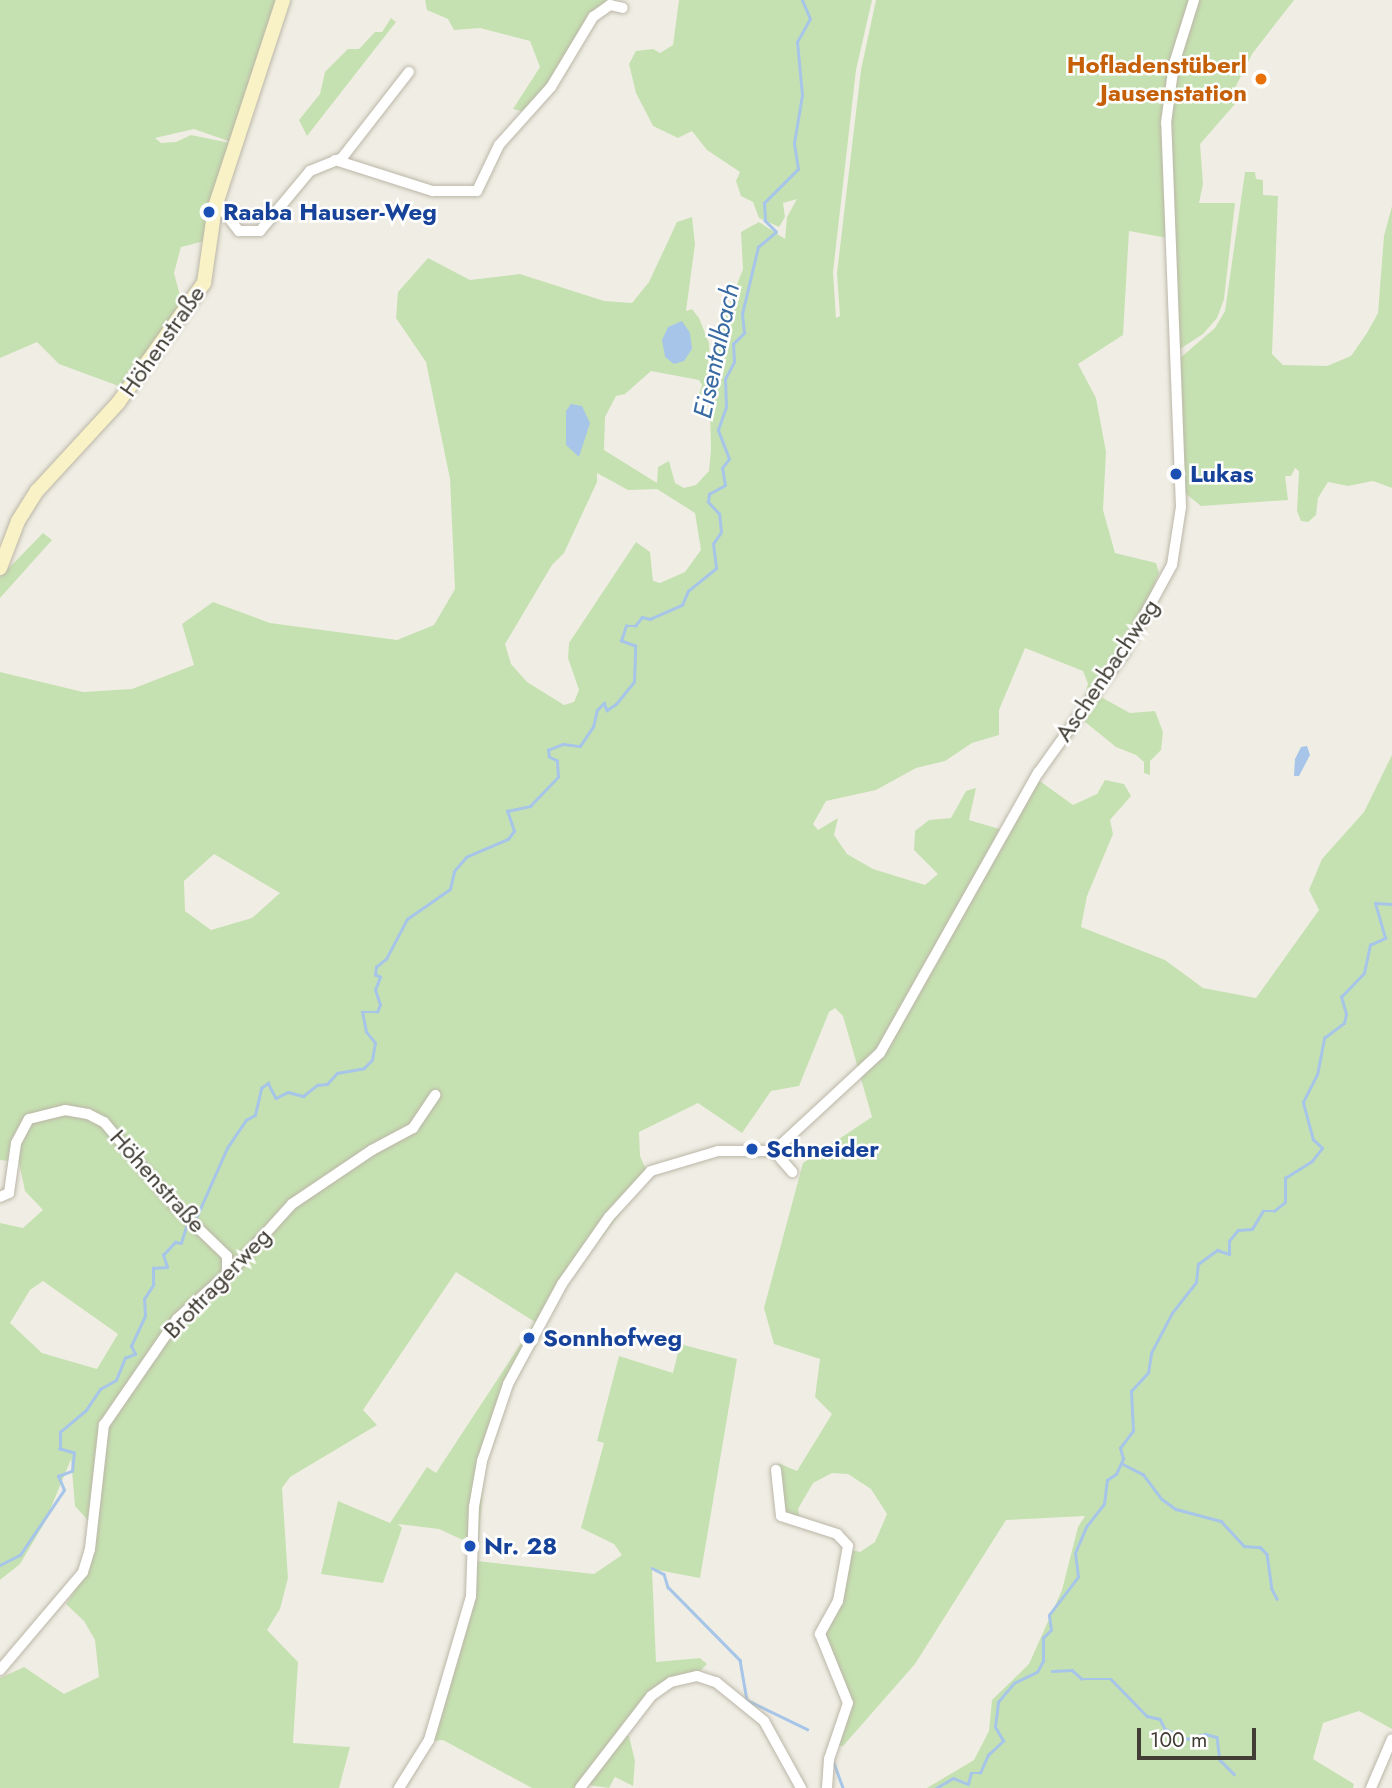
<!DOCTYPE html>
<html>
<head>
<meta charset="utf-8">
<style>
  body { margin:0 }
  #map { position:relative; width:1392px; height:1788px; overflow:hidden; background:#f0eee4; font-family:Jost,sans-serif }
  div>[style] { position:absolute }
  .green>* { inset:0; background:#c6e1b1 }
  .water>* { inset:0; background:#a6c5e8 }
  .stream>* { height:2.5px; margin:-1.25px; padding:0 1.25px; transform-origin:1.25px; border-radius:1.25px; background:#a6c5e8 }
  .roads { filter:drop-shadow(0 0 2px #bbb6a8) drop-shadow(0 0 2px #bbb6a8) }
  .street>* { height:10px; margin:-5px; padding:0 5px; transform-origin:5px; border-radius:5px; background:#fff }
  .secondary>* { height:14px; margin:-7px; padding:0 7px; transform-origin:7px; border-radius:7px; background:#f9f2c6 }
  .dots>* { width:19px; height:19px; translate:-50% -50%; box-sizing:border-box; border:4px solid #fff; border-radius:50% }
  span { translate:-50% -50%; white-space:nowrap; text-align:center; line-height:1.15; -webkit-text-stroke:5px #fff; paint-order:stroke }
  .food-label { font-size:24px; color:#c56008; font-weight:700 }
  .right { translate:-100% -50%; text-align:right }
  .transit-label { font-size:24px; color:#164399; font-weight:700 }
  .left { translate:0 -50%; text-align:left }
  .street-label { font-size:24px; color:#423e35 }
  .water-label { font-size:26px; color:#396aa2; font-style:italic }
  .scale { position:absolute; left:1137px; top:1728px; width:119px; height:32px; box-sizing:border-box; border:4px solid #423e35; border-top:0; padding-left:9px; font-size:21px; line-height:24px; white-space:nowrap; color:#423e35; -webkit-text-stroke:5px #fff; paint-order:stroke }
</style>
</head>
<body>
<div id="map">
  <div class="green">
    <i style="clip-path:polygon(0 0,280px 0,231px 142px,194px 129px,155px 138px,161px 143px,176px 142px,191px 135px,230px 143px,205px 241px,181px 247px,174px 273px,182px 303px,124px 388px,59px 364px,37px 342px,0 358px)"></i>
    <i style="clip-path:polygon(425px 0,612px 0,525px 112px,513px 109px,540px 67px,530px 41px,480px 28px,454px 30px,448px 19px,427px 10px)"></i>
    <i style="clip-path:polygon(evenodd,679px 0,872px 0,856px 70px,833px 272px,836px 318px,840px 316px,837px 273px,861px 70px,876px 0,1294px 0,1252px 54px,1235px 88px,1235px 104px,1200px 144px,1203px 184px,1199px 203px,1235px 203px,1224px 299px,1217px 318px,1203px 334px,1180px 349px,1173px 239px,1129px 231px,1123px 335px,1078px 364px,1096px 398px,1106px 452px,1103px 510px,1115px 553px,1156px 563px,1159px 573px,1137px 627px,1095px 685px,1099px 696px,1130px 713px,1155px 711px,1163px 732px,1161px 750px,1150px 761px,1150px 775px,1144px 773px,1144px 762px,1136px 755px,1116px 747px,1079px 717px,1088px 684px,1083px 671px,1025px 648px,999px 710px,999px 735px,972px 743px,945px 761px,916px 768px,876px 790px,826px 801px,813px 824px,818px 830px,838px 818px,834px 835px,847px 854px,873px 869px,925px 885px,938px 874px,914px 850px,915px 831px,929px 820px,951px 818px,966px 791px,976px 788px,969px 820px,1006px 831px,1037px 779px,1073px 805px,1097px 794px,1105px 780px,1124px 784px,1131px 796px,1110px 820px,1113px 834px,1087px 896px,1081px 927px,1165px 960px,1203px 988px,1256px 998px,1319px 910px,1309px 890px,1322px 859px,1364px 812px,1392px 755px,1392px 1729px,1359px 1711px,1323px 1723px,1313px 1759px,1354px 1784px,1353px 1788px,927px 1788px,974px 1760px,989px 1731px,992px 1700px,1029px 1664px,1062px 1590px,1078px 1527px,1085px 1516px,1006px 1520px,915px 1664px,843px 1746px,835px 1746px,847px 1713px,821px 1635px,851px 1550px,860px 1552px,875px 1542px,887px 1514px,871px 1489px,848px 1474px,832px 1473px,813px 1483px,798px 1509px,800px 1519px,781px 1512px,778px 1463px,797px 1471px,832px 1414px,815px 1397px,820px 1359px,774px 1344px,764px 1308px,803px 1163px,872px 1117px,843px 1016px,835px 1008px,829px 1012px,799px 1086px,771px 1091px,742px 1133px,698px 1103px,639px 1132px,640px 1156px,649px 1176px,564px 1286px,517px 1372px,485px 1462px,478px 1547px,439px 1529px,398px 1524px,402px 1528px,383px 1583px,321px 1574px,338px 1501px,390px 1523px,427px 1467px,436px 1473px,535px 1322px,456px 1272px,363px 1410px,377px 1425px,290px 1477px,282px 1488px,288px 1578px,280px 1609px,267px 1630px,298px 1662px,293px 1743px,350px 1747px,339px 1788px,0 1788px,0 1678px,24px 1667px,64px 1694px,99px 1677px,95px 1640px,84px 1621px,66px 1604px,87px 1572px,94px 1527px,75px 1506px,71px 1459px,45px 1522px,20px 1564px,0 1580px,0 1223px,23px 1228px,43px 1210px,25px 1191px,19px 1162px,0 1160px,0 672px,83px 692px,132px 689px,194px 665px,182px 624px,213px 602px,270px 623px,397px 640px,434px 625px,455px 589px,450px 479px,426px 362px,396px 318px,398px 292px,428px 258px,470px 280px,520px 274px,604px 301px,632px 303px,649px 282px,677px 222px,692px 217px,695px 244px,686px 311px,692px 309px,699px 318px,709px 343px,711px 385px,728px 308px,743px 269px,741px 232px,759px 222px,785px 239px,787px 217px,797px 199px,783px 203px,785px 217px,779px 227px,759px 218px,753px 202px,741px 196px,736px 181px,740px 172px,707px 150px,692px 131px,678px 138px,653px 126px,636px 93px,629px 64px,636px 51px,653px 49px,660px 53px,673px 45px,679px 0,651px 371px,699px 380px,702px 385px,698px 397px,706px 401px,710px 410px,711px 449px,709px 471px,696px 485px,684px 488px,675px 483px,669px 461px,658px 467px,657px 483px,604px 450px,605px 417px,616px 396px,625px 394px,651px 371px,679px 0,597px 473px,628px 490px,657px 489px,695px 513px,701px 550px,685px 572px,660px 583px,653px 581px,650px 552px,636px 542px,569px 643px,568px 658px,579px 690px,574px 702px,564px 705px,527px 682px,511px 664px,505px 644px,552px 565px,564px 553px,597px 482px,597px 473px,679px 0,214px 854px,280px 893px,252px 918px,211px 930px,185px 911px,184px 881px,214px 854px,679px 0,43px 1281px,118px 1334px,97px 1369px,42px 1353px,10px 1323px,30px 1290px,43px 1281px)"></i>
    <i style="clip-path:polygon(391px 18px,396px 22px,307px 136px,299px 120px,320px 94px,325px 72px,348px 49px,359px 49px,375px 32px,382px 32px)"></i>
    <i style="clip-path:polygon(1245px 172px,1255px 172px,1256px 179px,1263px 180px,1263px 195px,1278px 196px,1272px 354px,1283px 365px,1327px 366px,1351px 356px,1367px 333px,1378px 313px,1384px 236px,1392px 206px,1392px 488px,1373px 481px,1348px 486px,1328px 482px,1318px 498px,1316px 515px,1308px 522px,1301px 521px,1297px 511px,1299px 471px,1295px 468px,1291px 476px,1285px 476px,1288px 500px,1201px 506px,1185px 493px,1179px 359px,1215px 328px,1225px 311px)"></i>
    <i style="clip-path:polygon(43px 533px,52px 540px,0 598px,0 577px)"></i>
    <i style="clip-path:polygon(680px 1344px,737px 1359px,700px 1578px,652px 1569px,656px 1662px,700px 1658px,707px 1664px,697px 1674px,670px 1680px,577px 1788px,532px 1788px,443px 1740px,432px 1741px,474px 1596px,477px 1561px,594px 1574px,622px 1555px,614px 1544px,581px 1528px,604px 1443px,597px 1441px,619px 1356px,673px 1373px)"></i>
    <i style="clip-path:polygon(629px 1736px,635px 1761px,633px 1786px,615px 1777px,609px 1788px,588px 1785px,622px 1737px)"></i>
  </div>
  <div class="water">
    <i style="clip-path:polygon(682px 321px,690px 333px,692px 349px,684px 361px,674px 364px,665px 357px,662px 340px,668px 327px)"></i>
    <i style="clip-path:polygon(571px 404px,582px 406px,590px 423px,579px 457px,566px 445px,566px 411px)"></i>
    <i style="clip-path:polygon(1307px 746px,1310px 755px,1299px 776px,1294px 776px,1295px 759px,1301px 747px)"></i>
  </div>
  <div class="stream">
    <i style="left:196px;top:1218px;width:77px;rotate:-66.1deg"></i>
    <i style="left:227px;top:1148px;width:34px;rotate:-56deg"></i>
    <i style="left:246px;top:1120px;width:10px;rotate:-29deg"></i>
    <i style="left:255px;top:1115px;width:28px;rotate:-77deg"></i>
    <i style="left:261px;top:1088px;width:9px;rotate:-36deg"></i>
    <i style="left:268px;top:1083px;width:17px;rotate:62deg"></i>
    <i style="left:276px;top:1098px;width:13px;rotate:-27deg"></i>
    <i style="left:288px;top:1092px;width:16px;rotate:15deg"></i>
    <i style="left:303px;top:1096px;width:18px;rotate:-38deg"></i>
    <i style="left:317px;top:1085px;width:10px;rotate:-6deg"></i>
    <i style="left:327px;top:1084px;width:15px;rotate:-48deg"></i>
    <i style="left:337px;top:1073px;width:27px;rotate:-10deg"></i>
    <i style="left:364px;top:1068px;width:11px;rotate:-45deg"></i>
    <i style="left:372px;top:1060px;width:17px;rotate:-80deg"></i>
    <i style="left:375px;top:1043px;width:14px;rotate:-129deg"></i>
    <i style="left:366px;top:1032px;width:20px;rotate:-101deg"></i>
    <i style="left:362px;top:1012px;width:15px"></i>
    <i style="left:377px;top:1012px;width:8px;rotate:-67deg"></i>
    <i style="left:380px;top:1005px;width:16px;rotate:-108deg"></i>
    <i style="left:375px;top:990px;width:14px;rotate:-69deg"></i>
    <i style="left:380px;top:977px;width:5px;rotate:-158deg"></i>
    <i style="left:375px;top:975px;width:8px;rotate:-83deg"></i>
    <i style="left:376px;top:967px;width:13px;rotate:-39deg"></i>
    <i style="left:386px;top:959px;width:45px;rotate:-62.3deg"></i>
    <i style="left:407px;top:919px;width:52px;rotate:-34.9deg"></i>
    <i style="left:450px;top:889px;width:18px;rotate:-77deg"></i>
    <i style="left:454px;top:871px;width:18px;rotate:-49deg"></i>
    <i style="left:466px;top:857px;width:46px;rotate:-23.2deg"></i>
    <i style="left:508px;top:839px;width:10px;rotate:-53deg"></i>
    <i style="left:514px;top:831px;width:21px;rotate:-109deg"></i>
    <i style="left:507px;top:811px;width:24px;rotate:-12deg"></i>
    <i style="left:530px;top:806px;width:40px;rotate:-46deg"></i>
    <i style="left:558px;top:777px;width:16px;rotate:-94deg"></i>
    <i style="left:557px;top:761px;width:9px;rotate:-153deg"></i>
    <i style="left:549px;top:757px;width:7px;rotate:-98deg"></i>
    <i style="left:548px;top:750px;width:16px;rotate:-22deg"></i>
    <i style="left:563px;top:744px;width:17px;rotate:7deg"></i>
    <i style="left:580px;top:746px;width:23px;rotate:-56deg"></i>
    <i style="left:593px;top:727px;width:17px;rotate:-77deg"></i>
    <i style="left:597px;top:710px;width:10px;rotate:-45deg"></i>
    <i style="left:604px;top:703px;width:8px;rotate:67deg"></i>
    <i style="left:607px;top:710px;width:11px;rotate:-34deg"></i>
    <i style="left:616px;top:704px;width:28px;rotate:-51deg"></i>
    <i style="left:634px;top:682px;width:36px;rotate:-88deg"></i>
    <i style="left:635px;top:646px;width:15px;rotate:-160deg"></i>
    <i style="left:621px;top:641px;width:16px;rotate:-72deg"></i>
    <i style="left:626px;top:626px;width:9px"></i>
    <i style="left:635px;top:626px;width:11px;rotate:-52deg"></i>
    <i style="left:642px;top:617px;width:8px;rotate:14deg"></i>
    <i style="left:650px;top:619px;width:35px;rotate:-24deg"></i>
    <i style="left:682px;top:605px;width:15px;rotate:-67deg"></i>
    <i style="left:688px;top:591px;width:36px;rotate:-39deg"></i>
    <i style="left:716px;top:568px;width:24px;rotate:-97deg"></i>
    <i style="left:713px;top:544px;width:14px;rotate:-56deg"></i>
    <i style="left:721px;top:532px;width:18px;rotate:-96deg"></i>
    <i style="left:719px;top:514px;width:16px;rotate:-133deg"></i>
    <i style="left:708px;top:502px;width:8px;rotate:-83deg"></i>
    <i style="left:709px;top:494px;width:18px;rotate:-29deg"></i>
    <i style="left:725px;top:485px;width:17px;rotate:-100deg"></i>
    <i style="left:722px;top:468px;width:11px;rotate:-52deg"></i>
    <i style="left:729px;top:459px;width:31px;rotate:-111deg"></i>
    <i style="left:718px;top:430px;width:24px;rotate:-71deg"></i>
    <i style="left:726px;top:407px;width:28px;rotate:-92deg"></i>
    <i style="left:725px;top:379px;width:19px;rotate:-62deg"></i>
    <i style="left:734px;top:362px;width:18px;rotate:-93deg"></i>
    <i style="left:733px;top:344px;width:16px;rotate:-45deg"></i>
    <i style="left:744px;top:333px;width:19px;rotate:-96deg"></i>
    <i style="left:742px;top:314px;width:69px;rotate:-76.6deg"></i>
    <i style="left:758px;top:247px;width:23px;rotate:-40deg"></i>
    <i style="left:776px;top:232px;width:16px;rotate:-135deg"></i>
    <i style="left:765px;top:221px;width:18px;rotate:-93deg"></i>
    <i style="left:764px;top:203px;width:48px;rotate:-45deg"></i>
    <i style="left:798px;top:169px;width:26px;rotate:-99deg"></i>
    <i style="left:794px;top:143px;width:49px;rotate:-80.5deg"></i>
    <i style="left:802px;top:95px;width:53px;rotate:-95.4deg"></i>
    <i style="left:797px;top:42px;width:26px;rotate:-61deg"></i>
    <i style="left:810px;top:19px;width:21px;rotate:-113deg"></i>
    <i style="left:1121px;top:1463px;width:25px;rotate:27deg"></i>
    <i style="left:1143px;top:1474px;width:31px;rotate:53deg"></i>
    <i style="left:1162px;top:1499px;width:17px;rotate:36deg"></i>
    <i style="left:1176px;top:1509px;width:47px;rotate:14.9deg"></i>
    <i style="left:1221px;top:1521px;width:34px;rotate:47deg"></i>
    <i style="left:1244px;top:1546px;width:16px;rotate:4deg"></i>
    <i style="left:1260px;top:1547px;width:10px;rotate:45deg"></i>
    <i style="left:1267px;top:1554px;width:35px;rotate:82deg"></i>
    <i style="left:1272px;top:1589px;width:11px;rotate:63deg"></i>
    <i style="left:0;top:1565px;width:22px;rotate:-27deg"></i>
    <i style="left:20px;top:1555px;width:78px;rotate:-55.9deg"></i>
    <i style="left:64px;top:1490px;width:15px;rotate:-113deg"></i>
    <i style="left:58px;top:1476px;width:15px;rotate:-20deg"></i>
    <i style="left:72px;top:1471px;width:18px;rotate:-84deg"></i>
    <i style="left:74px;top:1453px;width:15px;rotate:-164deg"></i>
    <i style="left:60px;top:1449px;width:17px;rotate:-90deg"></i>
    <i style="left:60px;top:1432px;width:34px;rotate:-40deg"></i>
    <i style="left:86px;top:1410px;width:25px;rotate:-56deg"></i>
    <i style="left:100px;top:1389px;width:18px;rotate:-29deg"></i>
    <i style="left:116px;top:1380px;width:24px;rotate:-68deg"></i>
    <i style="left:125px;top:1358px;width:11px;rotate:-22deg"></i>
    <i style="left:135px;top:1354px;width:9px;rotate:-117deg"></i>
    <i style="left:131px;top:1346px;width:33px;rotate:-65deg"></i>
    <i style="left:145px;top:1316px;width:17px;rotate:-93deg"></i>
    <i style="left:144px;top:1299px;width:17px;rotate:-57deg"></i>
    <i style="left:153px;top:1285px;width:17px;rotate:-90deg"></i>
    <i style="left:153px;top:1268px;width:14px;rotate:-4deg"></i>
    <i style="left:167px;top:1267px;width:13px;rotate:-108deg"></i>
    <i style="left:163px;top:1255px;width:18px;rotate:-47deg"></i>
    <i style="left:175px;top:1242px;width:6px;rotate:9deg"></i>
    <i style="left:181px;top:1243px;width:17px;rotate:-73deg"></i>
    <i style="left:652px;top:1568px;width:13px;rotate:27deg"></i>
    <i style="left:664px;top:1574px;width:14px;rotate:73deg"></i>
    <i style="left:668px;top:1587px;width:103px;rotate:45.4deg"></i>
    <i style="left:740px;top:1660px;width:41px;rotate:80.1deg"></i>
    <i style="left:747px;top:1700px;width:67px;rotate:25.8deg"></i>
    <i style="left:1052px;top:1671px;width:20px;rotate:-3deg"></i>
    <i style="left:1072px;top:1670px;width:13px;rotate:42deg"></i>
    <i style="left:1082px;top:1679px;width:29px"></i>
    <i style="left:1111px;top:1679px;width:52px;rotate:45.8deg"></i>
    <i style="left:1147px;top:1716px;width:13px;rotate:13deg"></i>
    <i style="left:1160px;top:1719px;width:11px;rotate:63deg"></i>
    <i style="left:1165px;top:1729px;width:24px;rotate:24deg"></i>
    <i style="left:1187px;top:1739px;width:19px;rotate:-16deg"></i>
    <i style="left:1205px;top:1734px;width:12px;rotate:14deg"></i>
    <i style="left:1217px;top:1737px;width:23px;rotate:83deg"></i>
    <i style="left:1220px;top:1760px;width:20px;rotate:45deg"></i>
    <i style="left:834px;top:1763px;width:27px;rotate:70deg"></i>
    <i style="left:936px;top:1788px;width:20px;rotate:-30deg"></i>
    <i style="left:953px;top:1778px;width:16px;rotate:22deg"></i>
    <i style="left:968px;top:1784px;width:11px;rotate:-75deg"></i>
    <i style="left:971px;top:1773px;width:9px"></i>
    <i style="left:980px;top:1773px;width:20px;rotate:-66deg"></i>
    <i style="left:988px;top:1755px;width:21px;rotate:-43deg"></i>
    <i style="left:1003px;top:1741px;width:16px;rotate:-120deg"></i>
    <i style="left:995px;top:1727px;width:25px;rotate:-83deg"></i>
    <i style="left:998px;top:1702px;width:25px;rotate:-50deg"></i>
    <i style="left:1014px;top:1683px;width:25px;rotate:-26deg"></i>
    <i style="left:1037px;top:1672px;width:13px;rotate:-61deg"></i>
    <i style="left:1043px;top:1661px;width:23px;rotate:-90deg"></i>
    <i style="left:1043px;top:1638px;width:11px;rotate:-45deg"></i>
    <i style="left:1051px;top:1630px;width:15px;rotate:-98deg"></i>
    <i style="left:1049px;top:1615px;width:48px;rotate:-52.7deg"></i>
    <i style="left:1078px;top:1577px;width:24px;rotate:-97deg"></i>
    <i style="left:1075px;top:1553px;width:28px;rotate:-67deg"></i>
    <i style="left:1086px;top:1527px;width:29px;rotate:-52deg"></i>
    <i style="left:1104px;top:1504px;width:24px;rotate:-83deg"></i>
    <i style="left:1107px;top:1480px;width:11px;rotate:-34deg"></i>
    <i style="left:1116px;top:1474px;width:17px;rotate:-65deg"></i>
    <i style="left:1123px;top:1459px;width:11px;rotate:-105deg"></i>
    <i style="left:1120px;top:1448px;width:21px;rotate:-53deg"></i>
    <i style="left:1133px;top:1431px;width:40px;rotate:-92.9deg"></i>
    <i style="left:1131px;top:1391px;width:25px;rotate:-47deg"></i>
    <i style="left:1148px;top:1373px;width:20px;rotate:-81deg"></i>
    <i style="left:1151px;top:1353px;width:45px;rotate:-62.3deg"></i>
    <i style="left:1172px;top:1313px;width:39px;rotate:-52deg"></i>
    <i style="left:1196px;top:1282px;width:18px;rotate:-84deg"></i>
    <i style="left:1198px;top:1264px;width:24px;rotate:-36deg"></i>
    <i style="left:1217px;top:1250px;width:13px;rotate:18deg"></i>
    <i style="left:1229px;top:1254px;width:13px;rotate:-90deg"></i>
    <i style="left:1229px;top:1241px;width:14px;rotate:-51deg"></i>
    <i style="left:1238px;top:1230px;width:14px;rotate:-4deg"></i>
    <i style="left:1252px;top:1229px;width:21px;rotate:-59deg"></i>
    <i style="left:1263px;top:1211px;width:11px"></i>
    <i style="left:1274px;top:1211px;width:14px;rotate:-39deg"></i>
    <i style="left:1285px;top:1202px;width:24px;rotate:-90deg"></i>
    <i style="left:1285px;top:1178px;width:32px;rotate:-32deg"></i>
    <i style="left:1312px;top:1161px;width:16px;rotate:-52deg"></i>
    <i style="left:1322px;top:1148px;width:12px;rotate:-138deg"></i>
    <i style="left:1313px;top:1140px;width:39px;rotate:-105deg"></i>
    <i style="left:1303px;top:1102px;width:30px;rotate:-63deg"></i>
    <i style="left:1317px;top:1075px;width:38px;rotate:-79deg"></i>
    <i style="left:1324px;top:1038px;width:25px;rotate:-37deg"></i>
    <i style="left:1344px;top:1023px;width:9px;rotate:-77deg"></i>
    <i style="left:1346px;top:1014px;width:18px;rotate:-106deg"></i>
    <i style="left:1341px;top:997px;width:33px;rotate:-46deg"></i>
    <i style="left:1364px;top:973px;width:29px;rotate:-78deg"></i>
    <i style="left:1370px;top:945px;width:17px;rotate:-25deg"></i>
    <i style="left:1385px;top:938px;width:36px;rotate:-106deg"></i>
    <i style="left:1375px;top:903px;width:17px;rotate:3deg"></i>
  </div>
  <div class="roads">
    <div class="street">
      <i style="left:335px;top:160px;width:103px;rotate:17.6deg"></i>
      <i style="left:433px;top:191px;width:44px"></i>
      <i style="left:477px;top:191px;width:51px;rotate:-64.4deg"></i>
      <i style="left:499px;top:145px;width:78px;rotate:-48.1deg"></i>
      <i style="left:551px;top:87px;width:82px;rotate:-59deg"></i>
      <i style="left:593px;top:17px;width:21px;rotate:-35deg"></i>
      <i style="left:610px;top:5px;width:13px;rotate:13deg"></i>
      <i style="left:217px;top:203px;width:36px;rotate:52deg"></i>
      <i style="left:239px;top:231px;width:21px"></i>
      <i style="left:260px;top:231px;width:78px;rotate:-50.2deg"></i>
      <i style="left:310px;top:171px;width:35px;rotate:-22deg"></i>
      <i style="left:342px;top:158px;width:109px;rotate:-52.1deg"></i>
      <i style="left:774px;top:1151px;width:144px;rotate:-42.8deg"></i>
      <i style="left:880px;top:1053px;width:322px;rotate:-60.6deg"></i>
      <i style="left:1038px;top:773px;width:148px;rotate:-54.4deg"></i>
      <i style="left:1124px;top:653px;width:100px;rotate:-61.4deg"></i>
      <i style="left:1172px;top:565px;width:59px;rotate:-81.2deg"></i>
      <i style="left:1181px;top:507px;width:384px;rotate:-92.2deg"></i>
      <i style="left:1166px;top:123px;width:60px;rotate:-82.3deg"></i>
      <i style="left:1174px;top:64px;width:67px;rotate:-72.6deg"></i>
      <i style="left:0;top:1197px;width:10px;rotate:-24deg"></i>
      <i style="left:9px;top:1193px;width:50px;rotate:-82deg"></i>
      <i style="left:16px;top:1143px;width:27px;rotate:-62deg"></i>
      <i style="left:29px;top:1119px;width:37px;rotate:-14deg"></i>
      <i style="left:65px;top:1110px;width:23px;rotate:10deg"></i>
      <i style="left:88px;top:1114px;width:18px;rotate:27deg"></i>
      <i style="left:104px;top:1122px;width:107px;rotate:49.9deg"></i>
      <i style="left:173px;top:1204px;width:75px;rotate:43.9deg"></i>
      <i style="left:227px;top:1256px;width:18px;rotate:90deg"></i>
      <i style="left:776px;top:1470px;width:46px;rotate:83.8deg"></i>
      <i style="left:781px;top:1516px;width:59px;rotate:17.8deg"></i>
      <i style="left:837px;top:1534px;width:16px;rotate:47deg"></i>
      <i style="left:848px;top:1546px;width:56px;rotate:100.3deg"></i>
      <i style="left:838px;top:1601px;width:38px;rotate:119deg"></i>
      <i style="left:820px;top:1634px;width:74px;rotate:67.9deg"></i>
      <i style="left:848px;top:1703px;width:59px;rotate:108.7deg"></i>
      <i style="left:829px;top:1759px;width:29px;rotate:94deg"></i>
      <i style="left:0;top:1670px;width:128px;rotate:-49.7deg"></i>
      <i style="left:83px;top:1572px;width:24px;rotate:-73deg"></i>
      <i style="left:90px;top:1549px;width:125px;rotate:-83.6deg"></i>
      <i style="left:104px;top:1425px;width:129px;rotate:-55.4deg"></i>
      <i style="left:177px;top:1319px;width:81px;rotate:-42deg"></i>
      <i style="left:237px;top:1265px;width:82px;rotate:-48deg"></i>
      <i style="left:292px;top:1204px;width:97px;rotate:-34deg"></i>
      <i style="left:372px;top:1150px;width:47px;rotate:-28.2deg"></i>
      <i style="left:413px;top:1128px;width:40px;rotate:-56deg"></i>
      <i style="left:399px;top:1788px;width:57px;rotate:-58deg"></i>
      <i style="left:429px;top:1740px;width:150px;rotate:-73.7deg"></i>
      <i style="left:471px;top:1596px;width:89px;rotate:-88.1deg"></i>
      <i style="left:474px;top:1507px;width:47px;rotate:-80.1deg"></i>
      <i style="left:482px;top:1461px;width:81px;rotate:-71.3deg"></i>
      <i style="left:508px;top:1384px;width:114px;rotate:-61.6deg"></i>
      <i style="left:562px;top:1284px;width:82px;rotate:-55deg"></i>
      <i style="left:609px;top:1217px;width:62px;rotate:-47.6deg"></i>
      <i style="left:651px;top:1171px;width:70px;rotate:-16.6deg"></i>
      <i style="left:718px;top:1151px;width:56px"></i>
      <i style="left:774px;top:1151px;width:28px;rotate:49deg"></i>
      <i style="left:580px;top:1788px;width:116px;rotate:-52.3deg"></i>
      <i style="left:651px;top:1696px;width:24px;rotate:-35deg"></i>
      <i style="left:671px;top:1682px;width:27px;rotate:-13deg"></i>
      <i style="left:697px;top:1676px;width:20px;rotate:18deg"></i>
      <i style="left:716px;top:1682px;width:62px;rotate:39.1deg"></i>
      <i style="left:764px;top:1721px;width:77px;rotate:61.1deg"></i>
      <i style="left:1371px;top:1788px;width:53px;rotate:-66.8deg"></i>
    </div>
    <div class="secondary">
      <i style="left:0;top:568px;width:50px;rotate:-69deg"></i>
      <i style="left:18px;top:521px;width:36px;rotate:-58deg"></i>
      <i style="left:37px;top:491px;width:120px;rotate:-47.4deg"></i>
      <i style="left:118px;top:403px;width:148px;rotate:-54.4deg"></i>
      <i style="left:204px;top:283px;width:77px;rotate:-81.8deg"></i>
      <i style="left:215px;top:207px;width:218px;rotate:-71.8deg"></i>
    </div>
  </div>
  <div class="dots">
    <i style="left:1261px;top:79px;background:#e8710a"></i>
    <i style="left:209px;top:212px;background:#1a4fb4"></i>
    <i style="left:1176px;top:474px;background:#1a4fb4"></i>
    <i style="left:752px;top:1149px;background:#1a4fb4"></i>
    <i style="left:529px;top:1338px;background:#1a4fb4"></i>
    <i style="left:470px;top:1546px;background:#1a4fb4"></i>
  </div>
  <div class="food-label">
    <span class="right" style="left:1247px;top:79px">Hofladenstüberl<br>Jausenstation</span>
  </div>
  <div class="transit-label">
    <span class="left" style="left:223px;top:212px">Raaba Hauser-Weg</span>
    <span class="left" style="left:1190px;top:474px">Lukas</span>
    <span class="left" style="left:766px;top:1149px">Schneider</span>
    <span class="left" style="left:543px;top:1338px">Sonnhofweg</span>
    <span class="left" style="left:484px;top:1546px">Nr. 28</span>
  </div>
  <div class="street-label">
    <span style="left:162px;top:341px;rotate:-55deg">Höhenstraße</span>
    <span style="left:1107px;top:670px;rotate:-56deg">Aschenbachweg</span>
    <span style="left:158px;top:1181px;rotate:48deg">Höhenstraße</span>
    <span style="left:217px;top:1283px;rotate:-46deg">Brottragerweg</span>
  </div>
  <div class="water-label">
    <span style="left:717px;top:351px;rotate:-78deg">Eisentalbach</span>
  </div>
  <div class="scale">100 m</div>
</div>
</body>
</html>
